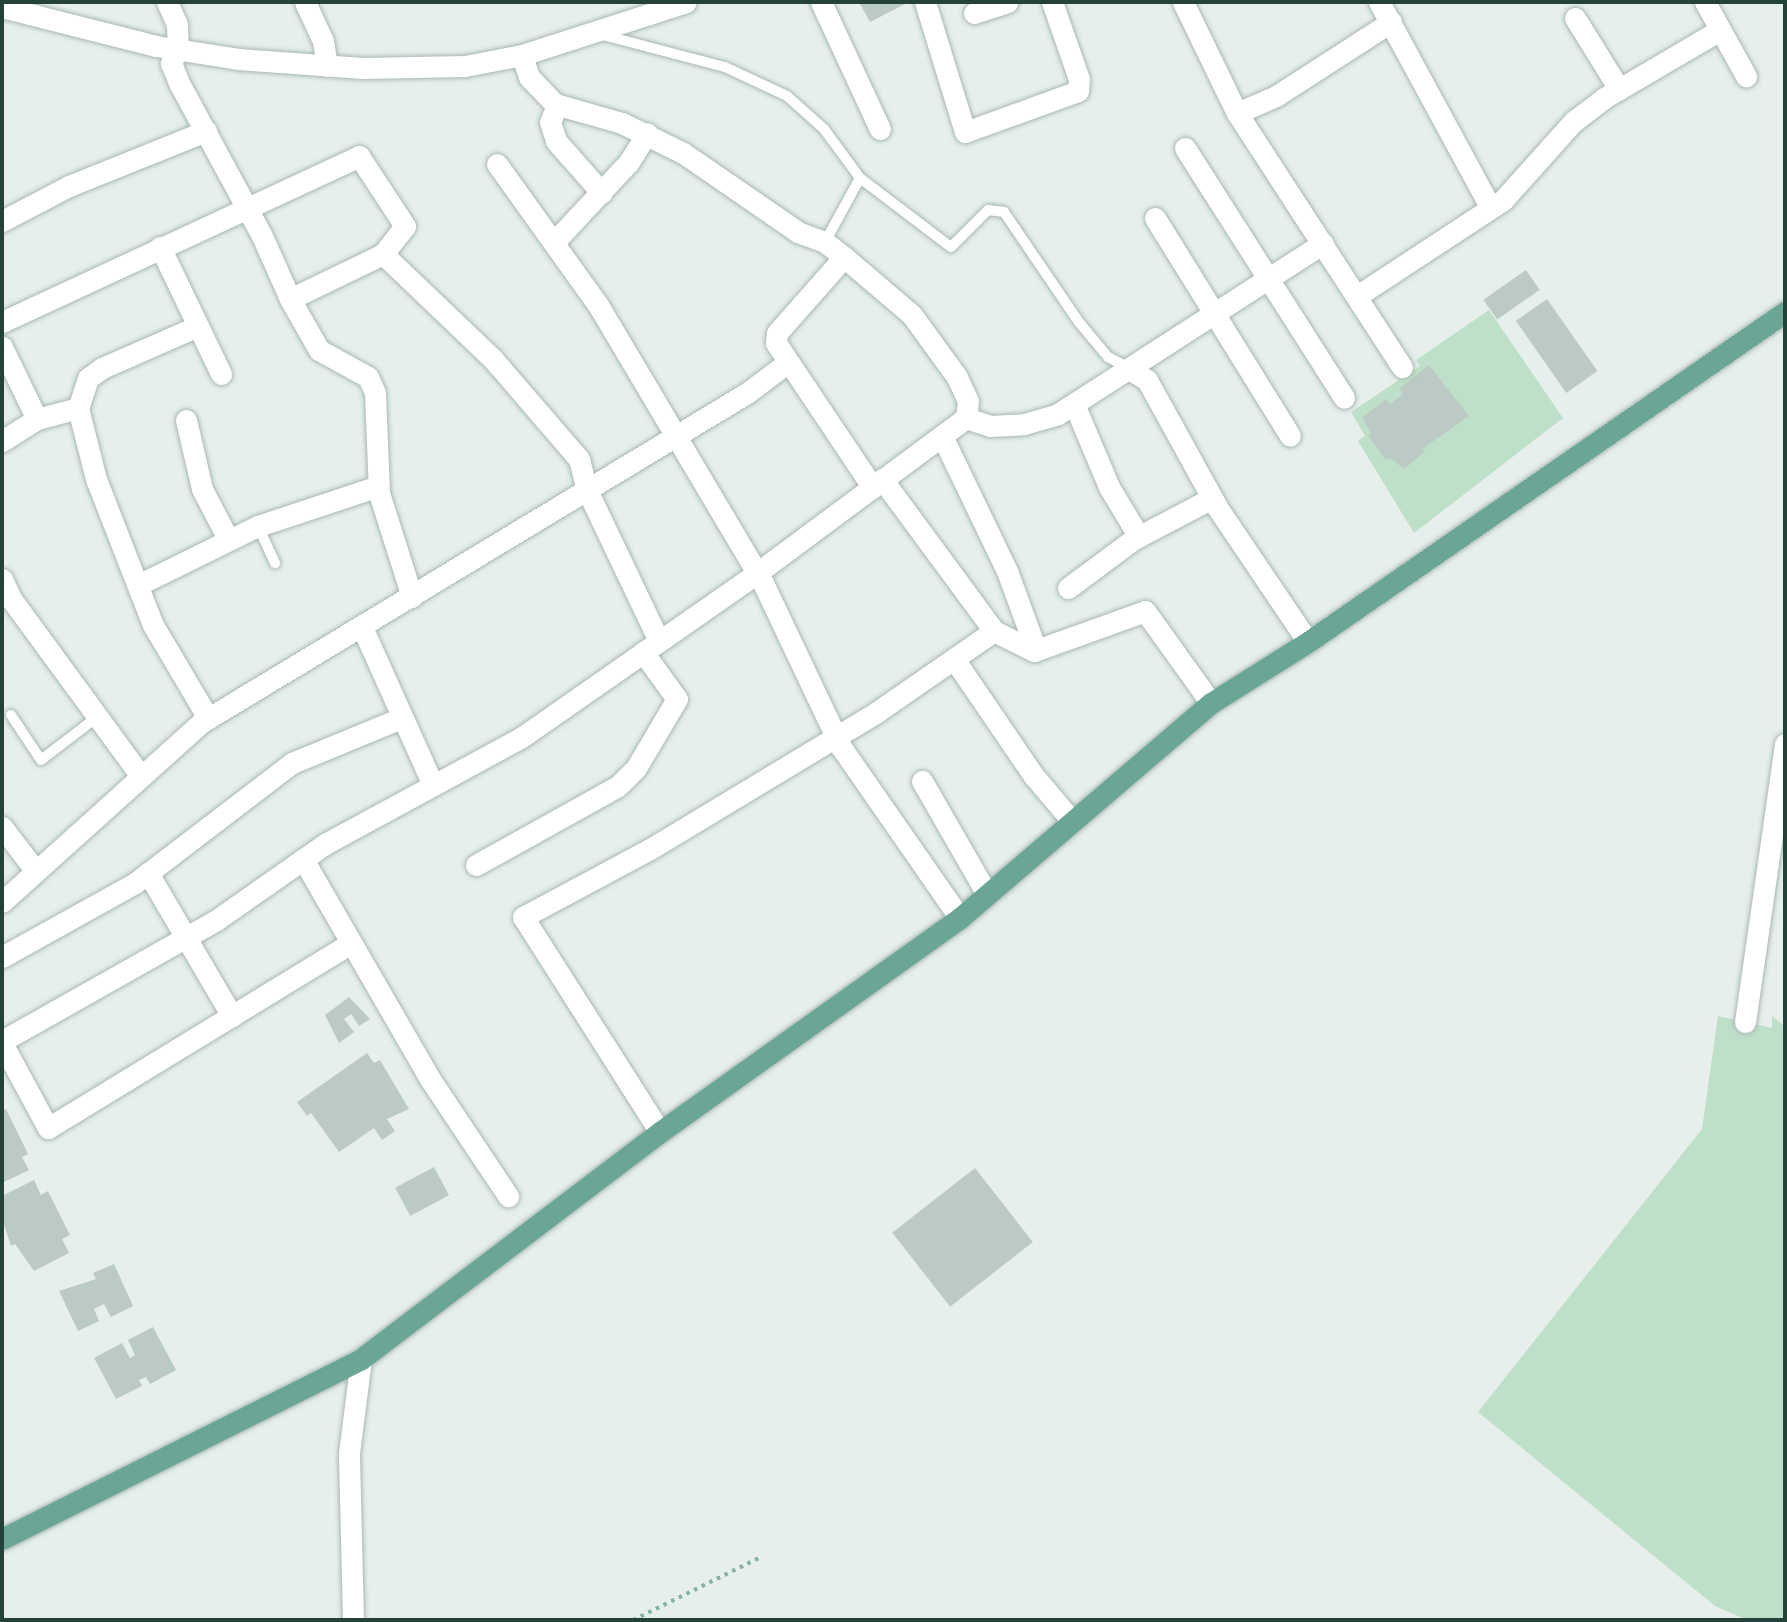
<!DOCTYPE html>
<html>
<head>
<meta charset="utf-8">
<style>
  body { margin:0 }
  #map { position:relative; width:1787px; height:1622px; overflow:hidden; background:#e6efeb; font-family:"Open Sans",sans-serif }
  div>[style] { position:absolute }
  .green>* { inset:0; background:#bfe0c8 }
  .building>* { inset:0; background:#bbcac4; transform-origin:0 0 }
  .path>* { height:3.5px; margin-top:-1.75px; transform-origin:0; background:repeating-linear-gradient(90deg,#86b3a5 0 3.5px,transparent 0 8.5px) }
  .roads { filter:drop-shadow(0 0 2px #a8b8b2) drop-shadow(0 0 2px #a8b8b2) }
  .service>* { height:10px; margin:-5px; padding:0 5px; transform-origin:5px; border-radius:5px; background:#fff }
  .minor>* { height:21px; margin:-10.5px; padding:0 10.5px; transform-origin:10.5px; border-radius:10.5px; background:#fff }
  .secondary>* { height:21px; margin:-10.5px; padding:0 10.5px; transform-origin:10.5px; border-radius:10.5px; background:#fff }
  .primary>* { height:21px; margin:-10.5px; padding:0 10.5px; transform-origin:10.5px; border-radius:10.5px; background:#6aa596 }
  span { translate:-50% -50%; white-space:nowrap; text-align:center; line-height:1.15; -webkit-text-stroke:5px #f7fbf9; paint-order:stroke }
  .frame { position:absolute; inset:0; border:4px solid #24423a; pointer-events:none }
</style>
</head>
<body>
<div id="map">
  <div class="green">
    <i style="clip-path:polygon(1489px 310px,1563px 418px,1414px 533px,1358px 441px,1365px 436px,1351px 412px,1420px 366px,1416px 360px)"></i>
    <i style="clip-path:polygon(1718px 1016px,1772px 1028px,1772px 1016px,1785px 1027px,1784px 1620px,1747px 1620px,1715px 1606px,1478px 1412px,1702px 1129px)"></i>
  </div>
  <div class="building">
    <i style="clip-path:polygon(859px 2px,909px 2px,870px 22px)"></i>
    <i style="left:1526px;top:270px;width:24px;height:52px;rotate:55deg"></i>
    <i style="left:1547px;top:299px;width:88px;height:38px;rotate:55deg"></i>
    <i style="clip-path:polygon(1429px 365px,1469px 416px,1422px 449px,1425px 452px,1404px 469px,1390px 458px,1386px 460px,1368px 436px,1371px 434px,1362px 417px,1386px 399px,1390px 404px,1403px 394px,1399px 389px)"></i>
    <i style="clip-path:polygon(349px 997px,370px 1019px,359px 1026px,351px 1014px,344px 1019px,354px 1032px,339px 1043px,325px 1015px)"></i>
    <i style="clip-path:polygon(367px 1053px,374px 1063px,380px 1060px,409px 1109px,387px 1119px,395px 1131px,382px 1140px,374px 1128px,339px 1152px,311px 1113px,307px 1116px,297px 1102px)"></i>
    <i style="clip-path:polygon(6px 1109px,28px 1154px,22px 1157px,29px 1170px,2px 1183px,2px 1111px)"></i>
    <i style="left:434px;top:1167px;width:32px;height:44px;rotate:62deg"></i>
    <i style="left:975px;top:1168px;width:94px;height:105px;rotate:52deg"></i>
    <i style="clip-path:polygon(34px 1180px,41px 1195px,48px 1191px,70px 1235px,62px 1239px,69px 1253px,34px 1271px,15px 1244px,11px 1246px,2px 1218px,2px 1196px)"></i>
    <i style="clip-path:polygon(114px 1264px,133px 1306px,111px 1317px,104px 1304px,94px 1309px,99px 1321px,78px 1331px,59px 1291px,96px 1279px,93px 1273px)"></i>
    <i style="clip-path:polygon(153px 1327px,176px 1370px,150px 1384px,146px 1377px,139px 1380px,142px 1386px,116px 1399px,94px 1358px,122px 1343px,130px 1358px,135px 1355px,128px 1340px)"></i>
  </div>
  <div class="path">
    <i style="left:633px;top:1620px;width:140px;rotate:-26.2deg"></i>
  </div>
  <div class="roads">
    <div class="service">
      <i style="left:599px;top:34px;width:130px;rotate:14.7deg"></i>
      <i style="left:725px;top:67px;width:68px;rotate:25.1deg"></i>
      <i style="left:787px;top:96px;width:50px;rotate:41.7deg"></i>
      <i style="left:824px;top:129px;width:61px;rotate:53.7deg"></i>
      <i style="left:825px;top:242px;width:73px;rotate:-61.3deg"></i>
      <i style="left:860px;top:178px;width:114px;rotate:37.2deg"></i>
      <i style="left:951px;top:247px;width:52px;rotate:-45deg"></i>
      <i style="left:988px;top:210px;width:16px;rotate:7deg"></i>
      <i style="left:1004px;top:212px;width:132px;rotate:55.8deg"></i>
      <i style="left:1078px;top:321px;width:47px;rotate:50.2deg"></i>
      <i style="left:1108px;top:357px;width:24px;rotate:28deg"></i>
      <i style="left:258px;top:526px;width:41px;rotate:65.3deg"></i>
      <i style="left:11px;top:715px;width:54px;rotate:56.3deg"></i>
      <i style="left:41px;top:760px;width:69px;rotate:-37.4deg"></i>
    </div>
    <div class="minor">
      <i style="left:167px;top:2px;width:24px;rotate:66deg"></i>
      <i style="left:177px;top:24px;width:25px;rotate:88deg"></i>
      <i style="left:178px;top:49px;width:16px;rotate:117deg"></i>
      <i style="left:171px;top:63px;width:22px;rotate:68deg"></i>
      <i style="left:179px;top:83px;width:174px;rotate:61.5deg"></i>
      <i style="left:262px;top:236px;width:69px;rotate:66deg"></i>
      <i style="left:290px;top:299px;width:59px;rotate:60.4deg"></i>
      <i style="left:319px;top:350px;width:56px;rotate:28.9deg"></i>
      <i style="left:368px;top:377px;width:17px;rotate:66deg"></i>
      <i style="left:375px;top:393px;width:100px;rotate:87.7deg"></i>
      <i style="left:379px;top:493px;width:109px;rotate:72.4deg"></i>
      <i style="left:305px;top:2px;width:43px;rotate:65.2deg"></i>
      <i style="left:323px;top:41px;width:25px;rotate:81deg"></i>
      <i style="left:821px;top:2px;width:140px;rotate:65.1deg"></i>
      <i style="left:925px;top:2px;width:136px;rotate:72.9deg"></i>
      <i style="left:965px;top:132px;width:120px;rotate:-19.9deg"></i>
      <i style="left:1078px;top:91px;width:12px;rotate:-85deg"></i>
      <i style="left:1079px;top:79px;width:82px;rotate:-109.3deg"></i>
      <i style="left:1183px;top:2px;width:123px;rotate:64.1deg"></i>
      <i style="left:1237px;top:113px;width:303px;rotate:57deg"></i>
      <i style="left:1379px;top:2px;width:234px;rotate:61.5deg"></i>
      <i style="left:1705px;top:2px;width:85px;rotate:61deg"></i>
      <i style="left:2px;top:7px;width:159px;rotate:14.2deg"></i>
      <i style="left:156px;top:46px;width:83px;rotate:9deg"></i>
      <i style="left:238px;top:59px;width:125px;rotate:4.1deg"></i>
      <i style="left:363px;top:68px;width:102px;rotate:-1.1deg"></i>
      <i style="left:465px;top:66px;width:58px;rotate:-10.9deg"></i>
      <i style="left:522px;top:55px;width:172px;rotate:-17.9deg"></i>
      <i style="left:974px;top:13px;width:35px;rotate:-18deg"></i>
      <i style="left:1575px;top:18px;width:84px;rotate:58.2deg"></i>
      <i style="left:557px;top:105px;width:18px;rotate:112deg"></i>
      <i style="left:550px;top:122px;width:20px;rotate:72deg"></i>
      <i style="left:556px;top:141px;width:69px;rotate:48.5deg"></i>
      <i style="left:1237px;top:113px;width:43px;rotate:-23.6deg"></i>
      <i style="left:1276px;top:96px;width:137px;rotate:-32.8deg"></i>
      <i style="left:1185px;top:148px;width:296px;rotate:57.5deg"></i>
      <i style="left:497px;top:164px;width:173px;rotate:54.4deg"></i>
      <i style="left:598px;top:305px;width:323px;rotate:59.3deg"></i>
      <i style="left:763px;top:583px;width:182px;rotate:64.6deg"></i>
      <i style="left:841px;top:747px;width:208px;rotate:55.2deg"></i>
      <i style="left:1155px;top:218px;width:256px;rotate:58.2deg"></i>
      <i style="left:2px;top:221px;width:76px;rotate:-27.6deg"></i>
      <i style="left:69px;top:186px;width:148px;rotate:-21.9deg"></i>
      <i style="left:555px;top:241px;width:108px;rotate:-46.9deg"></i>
      <i style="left:629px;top:162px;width:34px;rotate:-58deg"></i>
      <i style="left:160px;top:247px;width:141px;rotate:64.3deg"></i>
      <i style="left:844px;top:257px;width:101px;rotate:131.4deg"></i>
      <i style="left:777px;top:333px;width:10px;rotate:96deg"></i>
      <i style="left:776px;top:343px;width:174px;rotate:56.2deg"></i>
      <i style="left:1357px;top:296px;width:175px;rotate:-33.3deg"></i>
      <i style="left:1503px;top:200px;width:106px;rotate:-48.1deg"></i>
      <i style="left:1574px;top:121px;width:38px;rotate:-37deg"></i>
      <i style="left:1604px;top:98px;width:134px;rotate:-30.4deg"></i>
      <i style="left:290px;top:299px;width:103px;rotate:-25.8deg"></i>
      <i style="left:383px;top:254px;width:151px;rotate:43.7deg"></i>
      <i style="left:492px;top:358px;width:133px;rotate:49.3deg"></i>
      <i style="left:579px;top:459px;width:32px;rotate:76deg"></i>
      <i style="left:587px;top:490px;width:167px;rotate:64.5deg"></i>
      <i style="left:2px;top:322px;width:394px;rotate:-24.9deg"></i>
      <i style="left:359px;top:156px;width:84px;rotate:56.7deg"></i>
      <i style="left:405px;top:226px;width:36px;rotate:128deg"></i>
      <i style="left:198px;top:326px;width:105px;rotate:156.4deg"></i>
      <i style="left:102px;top:368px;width:17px;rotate:144deg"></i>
      <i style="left:88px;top:378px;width:32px;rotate:108deg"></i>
      <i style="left:78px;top:408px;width:73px;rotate:75.8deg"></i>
      <i style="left:96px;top:479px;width:157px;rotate:68.7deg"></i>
      <i style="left:153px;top:625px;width:108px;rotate:59.4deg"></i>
      <i style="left:2px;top:347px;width:80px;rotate:64.1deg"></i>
      <i style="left:37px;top:419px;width:42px;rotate:-15deg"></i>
      <i style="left:1131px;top:370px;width:19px;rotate:32deg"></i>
      <i style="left:1147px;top:380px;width:145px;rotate:61.1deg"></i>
      <i style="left:1217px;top:507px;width:163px;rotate:56deg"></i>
      <i style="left:1074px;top:404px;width:90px;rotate:67.1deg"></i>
      <i style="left:1109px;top:487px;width:58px;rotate:59deg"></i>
      <i style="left:966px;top:418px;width:25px;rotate:18deg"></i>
      <i style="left:990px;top:426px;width:34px;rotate:-3deg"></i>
      <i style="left:1024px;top:424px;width:35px;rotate:-16deg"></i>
      <i style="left:1058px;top:414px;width:315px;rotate:-32.8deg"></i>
      <i style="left:186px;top:420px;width:71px;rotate:76.9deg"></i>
      <i style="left:202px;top:489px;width:56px;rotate:62.5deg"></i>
      <i style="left:942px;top:436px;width:150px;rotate:64.3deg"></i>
      <i style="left:1007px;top:571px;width:84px;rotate:69.8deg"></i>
      <i style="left:2px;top:441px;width:41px;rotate:-32.2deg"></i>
      <i style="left:882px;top:479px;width:189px;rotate:53.6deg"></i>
      <i style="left:994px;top:631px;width:45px;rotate:26.6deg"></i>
      <i style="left:1034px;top:651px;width:118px;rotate:-19.8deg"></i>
      <i style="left:1145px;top:611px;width:113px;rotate:54.3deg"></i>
      <i style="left:2px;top:579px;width:23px;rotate:65deg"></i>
      <i style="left:12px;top:600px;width:218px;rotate:53.8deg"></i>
      <i style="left:138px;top:585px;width:134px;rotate:-26.2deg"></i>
      <i style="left:258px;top:526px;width:126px;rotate:-18.4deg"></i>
      <i style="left:1068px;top:588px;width:82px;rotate:-36.6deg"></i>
      <i style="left:1134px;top:539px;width:88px;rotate:-27.7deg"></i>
      <i style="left:362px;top:627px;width:173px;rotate:65.8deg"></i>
      <i style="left:954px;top:659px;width:140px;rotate:55.7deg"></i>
      <i style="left:1033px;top:775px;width:60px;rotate:49.7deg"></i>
      <i style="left:922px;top:781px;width:130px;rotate:60.1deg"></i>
      <i style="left:2px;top:827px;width:54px;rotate:52.5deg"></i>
      <i style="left:303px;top:859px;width:254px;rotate:60deg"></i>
      <i style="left:430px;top:1079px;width:141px;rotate:56.3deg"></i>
      <i style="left:476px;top:865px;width:162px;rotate:-29.1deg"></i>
      <i style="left:618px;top:786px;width:25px;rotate:-45deg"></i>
      <i style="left:636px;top:768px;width:80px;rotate:-59.3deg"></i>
      <i style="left:677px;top:699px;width:58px;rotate:-125.9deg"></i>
      <i style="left:148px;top:873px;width:166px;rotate:59.6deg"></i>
      <i style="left:2px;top:902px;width:269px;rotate:-42deg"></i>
      <i style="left:202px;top:722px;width:637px;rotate:-31.12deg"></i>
      <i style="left:747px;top:393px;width:50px;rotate:-36.9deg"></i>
      <i style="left:2px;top:957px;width:152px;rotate:-29.1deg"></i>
      <i style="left:135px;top:883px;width:198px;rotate:-37.4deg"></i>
      <i style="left:292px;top:763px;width:118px;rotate:-22.4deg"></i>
      <i style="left:1745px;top:1022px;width:281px;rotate:-81.8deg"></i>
      <i style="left:2px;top:1041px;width:244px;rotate:-29.4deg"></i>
      <i style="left:215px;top:921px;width:134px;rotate:-35deg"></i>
      <i style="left:325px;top:844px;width:224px;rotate:-28.5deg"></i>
      <i style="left:522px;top:737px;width:287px;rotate:-34.9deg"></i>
      <i style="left:757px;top:573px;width:260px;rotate:-36.6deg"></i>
      <i style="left:966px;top:418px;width:17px;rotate:-83deg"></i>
      <i style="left:968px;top:401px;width:26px;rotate:-115deg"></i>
      <i style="left:957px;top:377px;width:77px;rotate:-126deg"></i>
      <i style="left:912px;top:315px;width:89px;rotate:-139.5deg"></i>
      <i style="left:844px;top:257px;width:24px;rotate:-142deg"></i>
      <i style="left:825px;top:242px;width:29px;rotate:-160deg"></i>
      <i style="left:798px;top:232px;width:140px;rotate:-145.5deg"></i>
      <i style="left:683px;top:153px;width:68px;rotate:-153.8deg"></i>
      <i style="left:622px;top:123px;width:70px;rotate:-164.2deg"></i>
      <i style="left:555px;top:104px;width:37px;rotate:-134deg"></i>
      <i style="left:529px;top:77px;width:23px;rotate:-108deg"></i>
      <i style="left:2px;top:1043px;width:97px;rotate:61.6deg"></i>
      <i style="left:48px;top:1128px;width:354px;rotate:-31.4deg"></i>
      <i style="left:660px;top:1132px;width:255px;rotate:-122.5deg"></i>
      <i style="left:523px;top:917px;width:144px;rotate:-28.2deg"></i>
      <i style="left:650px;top:849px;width:265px;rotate:-31.1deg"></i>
      <i style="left:877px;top:712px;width:142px;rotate:-34.7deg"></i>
    </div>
    <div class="secondary">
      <i style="left:353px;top:1620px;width:167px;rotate:-91.4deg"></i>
      <i style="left:349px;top:1453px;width:95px;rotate:-82.7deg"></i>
    </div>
    <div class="primary">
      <i style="left:2px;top:1539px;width:402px;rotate:-26.6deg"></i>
      <i style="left:361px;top:1359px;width:375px;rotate:-37.2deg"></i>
      <i style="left:660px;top:1132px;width:369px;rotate:-35.5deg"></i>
      <i style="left:960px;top:918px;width:330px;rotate:-40.6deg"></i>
      <i style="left:1211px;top:703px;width:115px;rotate:-32.2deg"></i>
      <i style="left:1308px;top:642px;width:580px;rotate:-34.68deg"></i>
    </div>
  </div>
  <div class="frame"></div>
</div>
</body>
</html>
